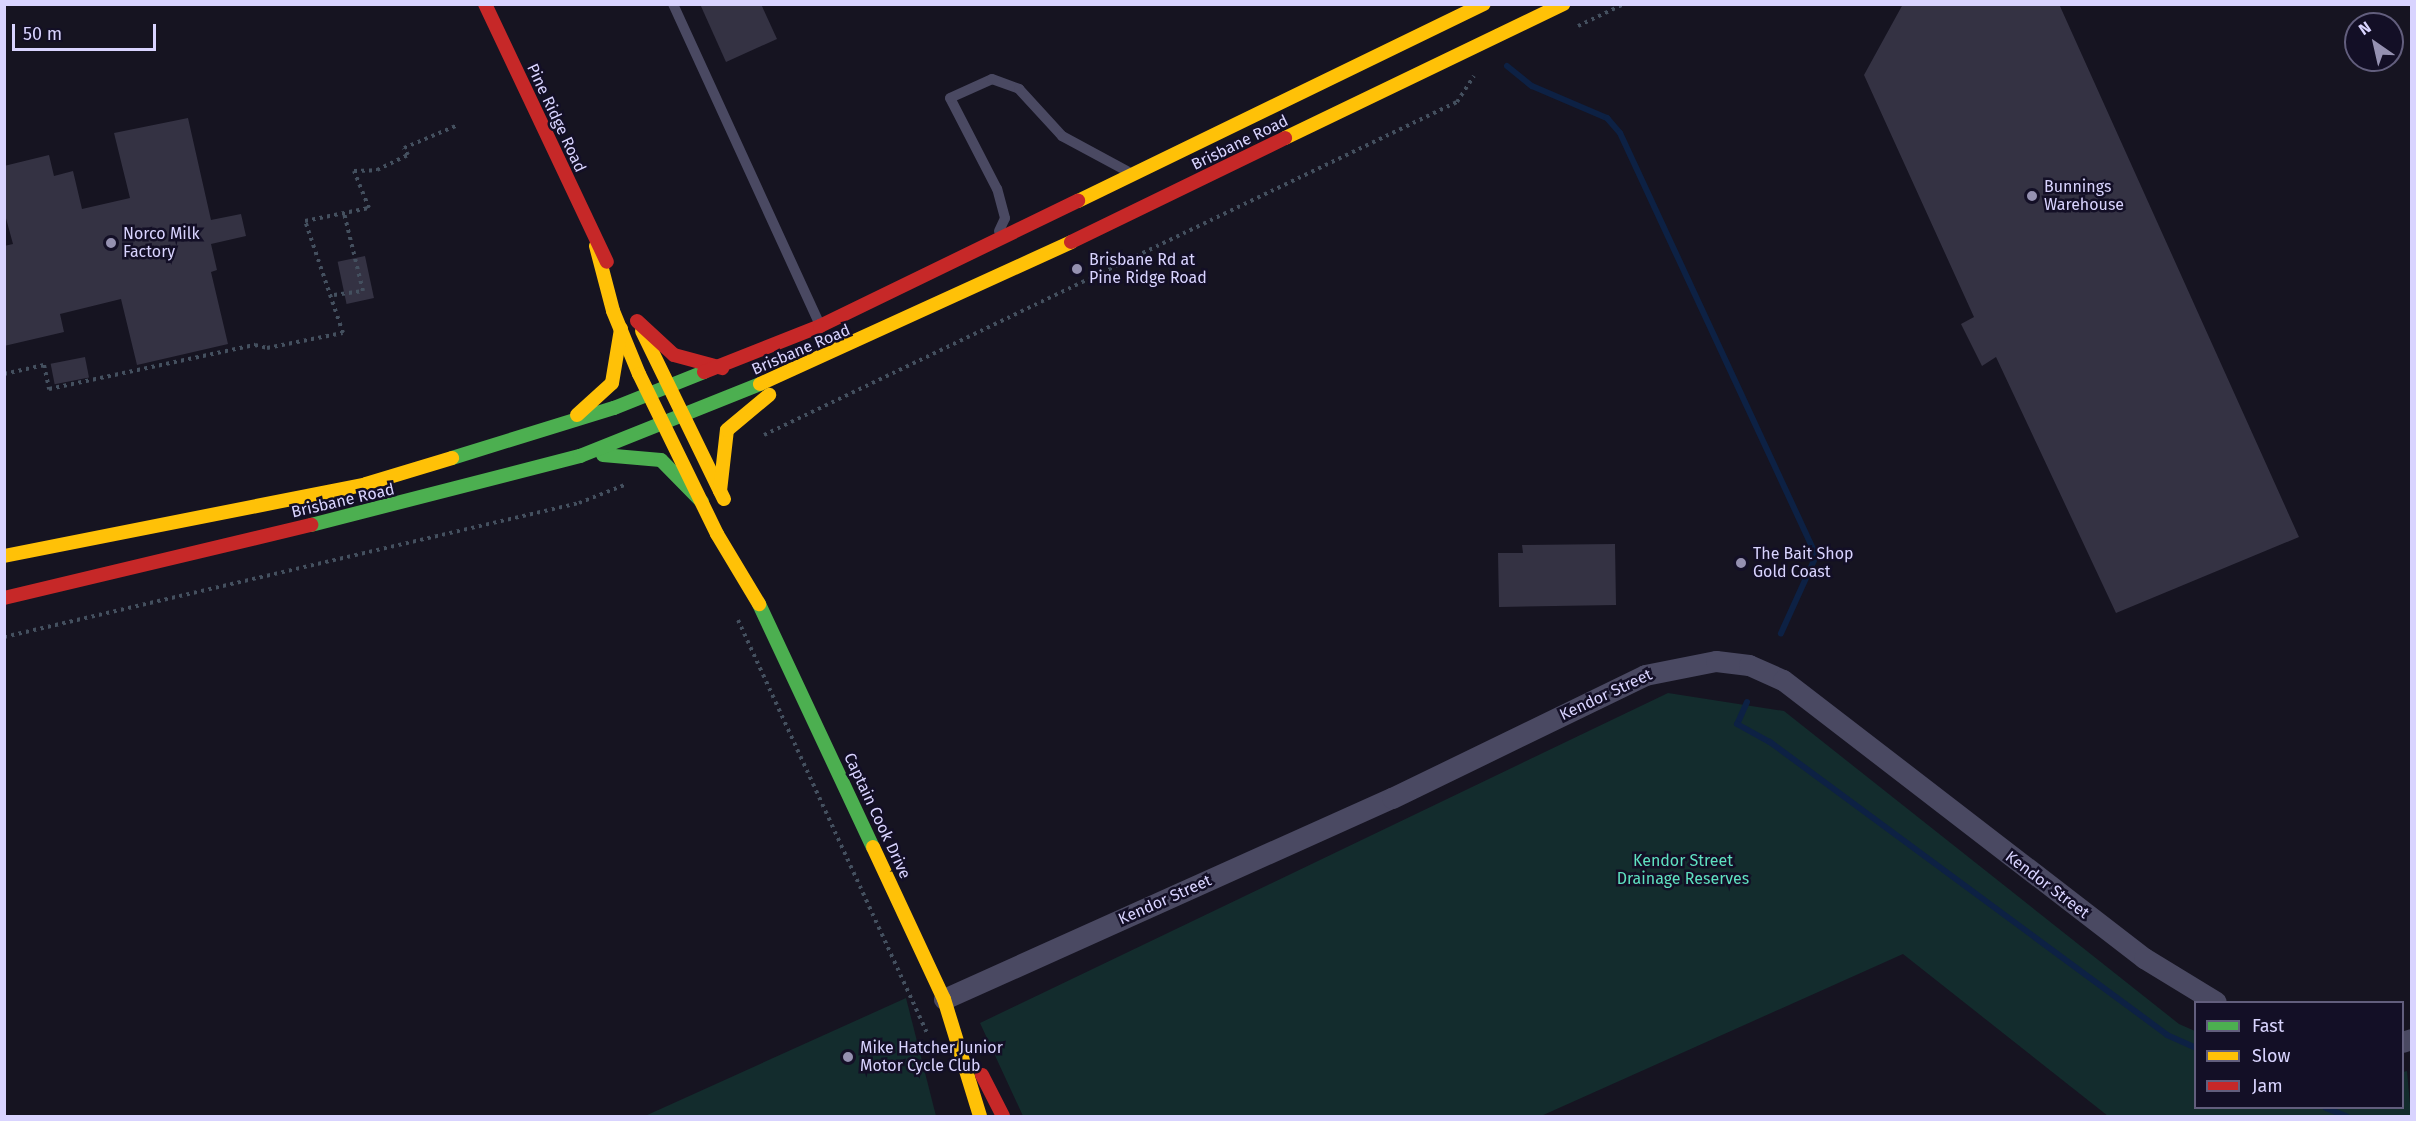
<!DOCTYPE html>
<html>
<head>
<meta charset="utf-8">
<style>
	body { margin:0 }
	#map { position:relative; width:2416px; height:1121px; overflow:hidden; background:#161421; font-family:"Fira Sans",sans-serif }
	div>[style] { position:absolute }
	.green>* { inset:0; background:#132c2d }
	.stream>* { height:6px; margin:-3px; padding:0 3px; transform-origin:3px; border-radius:3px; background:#0d2144 }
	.building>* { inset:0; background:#343243; transform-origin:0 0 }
	.path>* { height:4px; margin-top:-2px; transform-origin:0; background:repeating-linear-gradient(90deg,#44505f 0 3px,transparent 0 7.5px) }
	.lane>* { height:10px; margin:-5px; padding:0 5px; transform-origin:5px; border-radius:5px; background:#4a4962 }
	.street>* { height:21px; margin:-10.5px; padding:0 10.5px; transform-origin:10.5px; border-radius:10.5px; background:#4a4962 }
	.fast>* { height:14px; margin:-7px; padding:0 7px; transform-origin:7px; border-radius:7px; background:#4caf50 }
	.slow>* { height:14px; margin:-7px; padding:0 7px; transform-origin:7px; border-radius:7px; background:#ffc107 }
	.jam>* { height:14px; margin:-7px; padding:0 7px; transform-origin:7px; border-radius:7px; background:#c62828 }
	.dots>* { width:16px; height:16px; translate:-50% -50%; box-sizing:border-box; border:3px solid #130f26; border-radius:50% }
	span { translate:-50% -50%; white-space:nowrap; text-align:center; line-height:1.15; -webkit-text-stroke:5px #130f26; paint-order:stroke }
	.street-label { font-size:16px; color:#d9d4ff }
	.poi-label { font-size:16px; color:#d9d4ff }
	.left { translate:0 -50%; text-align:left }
	.park-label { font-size:16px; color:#5fe0c0 }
	.frame { position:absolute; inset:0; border:6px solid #d9d4ff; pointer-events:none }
	.legend { position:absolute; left:2194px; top:1001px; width:210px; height:108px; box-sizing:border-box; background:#130f26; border:2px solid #625e7d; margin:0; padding:8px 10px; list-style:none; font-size:18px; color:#d9d4ff }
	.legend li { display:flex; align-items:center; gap:12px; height:30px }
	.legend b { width:30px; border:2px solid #625e7d }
	.north { position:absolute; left:2344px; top:12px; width:60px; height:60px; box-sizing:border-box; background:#130f26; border:2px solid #625e7d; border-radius:50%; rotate:326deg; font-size:16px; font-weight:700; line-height:24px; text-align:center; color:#d9d4ff }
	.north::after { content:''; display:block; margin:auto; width:21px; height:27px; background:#9591b1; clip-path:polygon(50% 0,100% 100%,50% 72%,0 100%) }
	.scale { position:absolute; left:12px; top:24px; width:144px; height:27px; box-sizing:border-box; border:3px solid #d9d4ff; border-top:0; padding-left:8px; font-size:18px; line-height:21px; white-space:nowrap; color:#d9d4ff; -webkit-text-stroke:4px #130f26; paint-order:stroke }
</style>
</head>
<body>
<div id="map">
	<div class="green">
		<i style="clip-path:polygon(1668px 693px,1784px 711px,2179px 1024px,2195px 1031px,2196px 1108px,2402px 1108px,2403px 1072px,2407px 1071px,2411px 1116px,2108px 1116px,1903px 954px,1541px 1116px,1023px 1116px,980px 1023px)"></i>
		<i style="clip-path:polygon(906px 998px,936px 1116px,645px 1116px)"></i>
	</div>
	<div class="stream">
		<i style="left:1507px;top:66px;width:32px;rotate:39deg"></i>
		<i style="left:1532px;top:86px;width:82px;rotate:23.1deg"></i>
		<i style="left:1607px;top:118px;width:20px;rotate:49deg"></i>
		<i style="left:1620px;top:133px;width:466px;rotate:65.1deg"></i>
		<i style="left:1816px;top:556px;width:85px;rotate:114.4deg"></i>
		<i style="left:1747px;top:702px;width:24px;rotate:114deg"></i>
		<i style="left:1737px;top:724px;width:38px;rotate:29deg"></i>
		<i style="left:1770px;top:742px;width:493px;rotate:36.4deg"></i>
		<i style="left:2167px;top:1035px;width:32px;rotate:24deg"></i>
		<i style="left:2326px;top:1108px;width:22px;rotate:22deg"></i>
	</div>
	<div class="building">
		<i style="clip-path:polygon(700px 4px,761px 4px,777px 39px,726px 62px)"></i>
		<i style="clip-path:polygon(1903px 4px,2059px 4px,2299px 537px,2116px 613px,1996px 357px,1982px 366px,1961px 324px,1974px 317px,1864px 75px)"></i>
		<i style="clip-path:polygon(188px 118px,211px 220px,241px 214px,246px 236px,211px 244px,217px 270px,211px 272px,228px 344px,137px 365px,121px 299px,60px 314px,64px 332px,4px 346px,4px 246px,13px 244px,4px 211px,4px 166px,49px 155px,54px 176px,73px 171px,82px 209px,130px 198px,114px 133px)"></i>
		<i style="left:365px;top:256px;width:43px;height:28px;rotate:78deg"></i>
		<i style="left:85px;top:357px;width:21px;height:35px;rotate:79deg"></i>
		<i style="clip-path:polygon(1615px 544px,1616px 605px,1499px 607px,1498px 553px,1523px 553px,1522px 545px)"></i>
	</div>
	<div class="path">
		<i style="left:1578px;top:26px;width:51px;rotate:-25.6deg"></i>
		<i style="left:334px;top:295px;width:29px;rotate:-8deg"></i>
		<i style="left:363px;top:291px;width:80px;rotate:-103.7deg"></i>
		<i style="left:4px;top:374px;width:41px;rotate:-12.7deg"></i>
		<i style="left:44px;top:365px;width:25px;rotate:78deg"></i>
		<i style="left:49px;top:389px;width:211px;rotate:-12.1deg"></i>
		<i style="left:255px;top:345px;width:12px;rotate:14deg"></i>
		<i style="left:267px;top:348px;width:77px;rotate:-11.2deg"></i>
		<i style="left:343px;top:333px;width:118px;rotate:-108.7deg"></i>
		<i style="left:305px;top:221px;width:65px;rotate:-11.5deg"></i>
		<i style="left:369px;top:208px;width:40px;rotate:-112deg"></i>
		<i style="left:354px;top:171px;width:23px;rotate:-2deg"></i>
		<i style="left:377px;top:170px;width:34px;rotate:-26deg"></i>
		<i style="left:408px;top:155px;width:8px;rotate:-120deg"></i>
		<i style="left:404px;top:148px;width:59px;rotate:-23.1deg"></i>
		<i style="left:764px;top:435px;width:769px;rotate:-25.67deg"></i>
		<i style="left:1457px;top:102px;width:31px;rotate:-57deg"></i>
		<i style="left:738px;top:620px;width:454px;rotate:65.4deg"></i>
		<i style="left:4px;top:637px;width:590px;rotate:-13.12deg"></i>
		<i style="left:579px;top:503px;width:52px;rotate:-21.6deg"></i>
	</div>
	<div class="lane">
		<i style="left:673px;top:4px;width:351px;rotate:65.4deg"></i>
		<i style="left:999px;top:231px;width:14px;rotate:-65deg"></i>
		<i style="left:1005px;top:218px;width:30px;rotate:-105deg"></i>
		<i style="left:997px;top:189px;width:102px;rotate:-117.3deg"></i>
		<i style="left:950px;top:98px;width:46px;rotate:-24.3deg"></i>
		<i style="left:992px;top:79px;width:29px;rotate:20deg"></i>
		<i style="left:1019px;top:89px;width:64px;rotate:47.5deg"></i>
		<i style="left:1062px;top:136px;width:74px;rotate:28.3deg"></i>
	</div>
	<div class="street">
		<i style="left:944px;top:999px;width:491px;rotate:-24.2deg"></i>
		<i style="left:1392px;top:798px;width:281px;rotate:-25.9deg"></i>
		<i style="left:1645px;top:675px;width:72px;rotate:-11.2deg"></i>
		<i style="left:1716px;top:661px;width:33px;rotate:7deg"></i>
		<i style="left:1749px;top:665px;width:37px;rotate:24deg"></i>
		<i style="left:1783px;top:680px;width:456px;rotate:37.6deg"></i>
		<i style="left:2144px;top:958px;width:84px;rotate:31.4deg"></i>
		<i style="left:2402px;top:1042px;width:10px;rotate:-17deg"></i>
	</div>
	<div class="fast">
		<i style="left:603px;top:455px;width:58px;rotate:4.9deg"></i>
		<i style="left:661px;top:460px;width:59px;rotate:45.7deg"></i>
		<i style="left:452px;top:458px;width:170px;rotate:-17.2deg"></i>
		<i style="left:614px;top:408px;width:97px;rotate:-21.8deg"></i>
		<i style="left:311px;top:525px;width:278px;rotate:-14.4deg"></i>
		<i style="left:580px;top:456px;width:194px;rotate:-21.8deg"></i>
		<i style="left:759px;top:604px;width:268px;rotate:64.9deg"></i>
	</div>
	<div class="slow">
		<i style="left:1285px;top:138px;width:309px;rotate:-25.7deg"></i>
		<i style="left:1078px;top:201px;width:451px;rotate:-25.9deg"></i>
		<i style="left:596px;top:246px;width:67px;rotate:75.3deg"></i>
		<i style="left:613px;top:311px;width:68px;rotate:67.6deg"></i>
		<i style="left:639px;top:374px;width:178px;rotate:64deg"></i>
		<i style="left:717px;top:534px;width:82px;rotate:59deg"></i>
		<i style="left:642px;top:331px;width:187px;rotate:64deg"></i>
		<i style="left:760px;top:384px;width:342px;rotate:-24.5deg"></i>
		<i style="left:577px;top:415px;width:47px;rotate:-42.4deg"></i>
		<i style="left:612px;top:383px;width:55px;rotate:-80.5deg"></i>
		<i style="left:720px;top:491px;width:61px;rotate:-83.5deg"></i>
		<i style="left:727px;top:430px;width:55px;rotate:-39.8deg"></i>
		<i style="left:4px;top:556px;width:369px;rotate:-11.2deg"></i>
		<i style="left:366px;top:484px;width:90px;rotate:-16.8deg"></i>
		<i style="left:873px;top:847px;width:168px;rotate:65deg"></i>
		<i style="left:944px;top:999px;width:122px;rotate:72.9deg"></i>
	</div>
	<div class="jam">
		<i style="left:485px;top:4px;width:285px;rotate:64.7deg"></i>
		<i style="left:1071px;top:242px;width:238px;rotate:-25.9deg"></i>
		<i style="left:637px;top:321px;width:50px;rotate:42.6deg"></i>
		<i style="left:674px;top:355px;width:50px;rotate:15.2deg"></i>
		<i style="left:704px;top:372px;width:125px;rotate:-21.6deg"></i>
		<i style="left:820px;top:326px;width:287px;rotate:-25.9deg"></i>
		<i style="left:4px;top:598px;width:316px;rotate:-13.4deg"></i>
		<i style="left:982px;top:1075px;width:46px;rotate:62.9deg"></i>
	</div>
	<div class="dots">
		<i style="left:2032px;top:196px;background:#9591b1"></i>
		<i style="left:111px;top:243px;background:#9591b1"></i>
		<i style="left:1077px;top:269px;background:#9591b1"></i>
		<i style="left:1741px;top:563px;background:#9591b1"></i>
		<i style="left:848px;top:1057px;background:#9591b1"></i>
	</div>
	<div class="street-label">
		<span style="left:556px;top:118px;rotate:65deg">Pine Ridge Road</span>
		<span style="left:1240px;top:143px;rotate:-26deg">Brisbane Road</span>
		<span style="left:801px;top:350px;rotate:-23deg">Brisbane Road</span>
		<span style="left:343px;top:501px;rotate:-13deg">Brisbane Road</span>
		<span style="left:1606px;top:695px;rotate:-25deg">Kendor Street</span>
		<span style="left:877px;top:816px;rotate:65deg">Captain Cook Drive</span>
		<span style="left:2047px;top:885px;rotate:37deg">Kendor Street</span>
		<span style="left:1165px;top:900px;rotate:-24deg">Kendor Street</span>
	</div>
	<div class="poi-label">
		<span class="left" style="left:2044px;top:196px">Bunnings<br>Warehouse</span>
		<span class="left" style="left:123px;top:243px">Norco Milk<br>Factory</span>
		<span class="left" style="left:1089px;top:269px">Brisbane Rd at<br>Pine Ridge Road</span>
		<span class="left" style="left:1753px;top:563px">The Bait Shop<br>Gold Coast</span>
		<span class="left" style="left:860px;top:1057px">Mike Hatcher Junior<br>Motor Cycle Club</span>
	</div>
	<div class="park-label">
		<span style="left:1683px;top:870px">Kendor Street<br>Drainage Reserves</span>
	</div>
	<div class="frame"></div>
	<ul class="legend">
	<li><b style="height:8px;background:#4caf50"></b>Fast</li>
	<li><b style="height:8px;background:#ffc107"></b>Slow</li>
	<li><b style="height:8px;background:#c62828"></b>Jam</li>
	</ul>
	<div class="north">N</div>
	<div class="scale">50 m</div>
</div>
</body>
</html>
